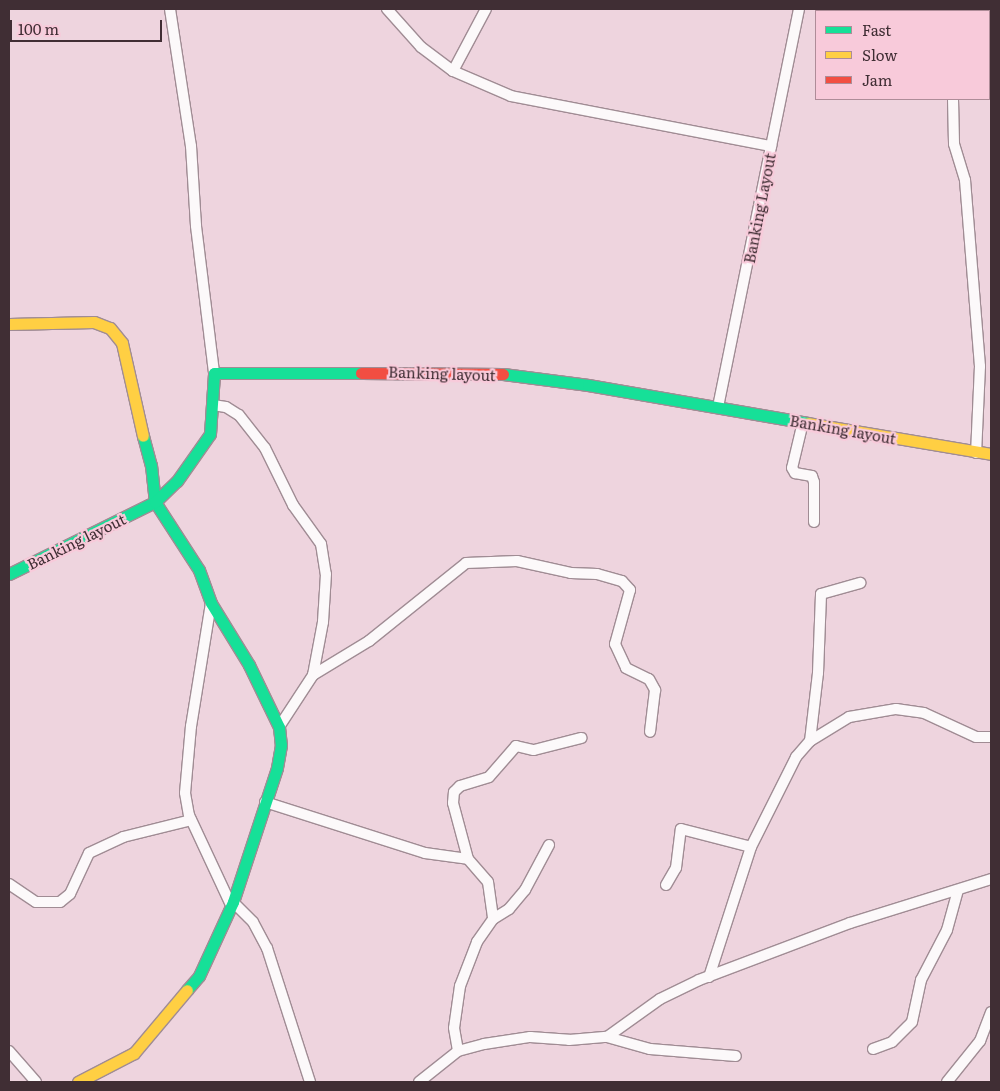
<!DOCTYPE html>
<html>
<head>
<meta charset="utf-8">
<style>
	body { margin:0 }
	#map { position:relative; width:1000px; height:1091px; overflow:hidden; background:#eed4de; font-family:Literata,serif }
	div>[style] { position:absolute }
	.roads { filter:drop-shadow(1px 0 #a08c94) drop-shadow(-1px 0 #a08c94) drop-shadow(0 1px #a08c94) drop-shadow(0 -1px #a08c94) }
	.street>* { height:10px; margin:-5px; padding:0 5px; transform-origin:5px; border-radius:5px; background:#fcf9fa }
	.fast>* { height:11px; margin:-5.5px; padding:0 5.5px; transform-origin:5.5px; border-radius:5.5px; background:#16e098 }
	.slow>* { height:11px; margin:-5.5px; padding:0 5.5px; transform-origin:5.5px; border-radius:5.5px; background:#ffcf43 }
	.jam>* { height:11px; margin:-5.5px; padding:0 5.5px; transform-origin:5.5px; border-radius:5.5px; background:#f24e42 }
	span { translate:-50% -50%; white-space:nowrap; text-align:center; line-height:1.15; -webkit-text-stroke:4.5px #f8cada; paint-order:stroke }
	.street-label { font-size:15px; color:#402e34 }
	.frame { position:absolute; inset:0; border:10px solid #402e34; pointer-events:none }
	.legend { position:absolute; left:815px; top:10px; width:175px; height:90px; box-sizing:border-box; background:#f8cada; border:1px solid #ae8c98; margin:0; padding:6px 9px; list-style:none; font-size:15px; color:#402e34 }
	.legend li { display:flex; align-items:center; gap:10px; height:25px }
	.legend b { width:25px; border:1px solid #ae8c98 }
	.scale { position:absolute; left:10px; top:20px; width:152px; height:22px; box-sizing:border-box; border:2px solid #402e34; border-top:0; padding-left:6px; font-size:15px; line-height:18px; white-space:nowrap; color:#402e34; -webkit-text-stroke:4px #f8cada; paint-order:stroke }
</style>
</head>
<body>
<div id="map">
	<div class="roads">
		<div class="street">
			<i style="left:170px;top:9px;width:139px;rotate:81.3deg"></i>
			<i style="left:191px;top:146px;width:80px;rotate:86.4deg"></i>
			<i style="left:196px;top:226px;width:148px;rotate:83deg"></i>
			<i style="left:387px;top:9px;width:51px;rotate:48.2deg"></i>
			<i style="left:421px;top:47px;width:40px;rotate:37deg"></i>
			<i style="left:453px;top:71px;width:63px;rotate:23.3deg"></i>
			<i style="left:511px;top:96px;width:265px;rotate:10.9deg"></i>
			<i style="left:951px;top:11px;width:2px;rotate:-63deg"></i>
			<i style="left:453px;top:71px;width:70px;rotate:-62deg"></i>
			<i style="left:953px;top:99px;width:45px;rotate:88.7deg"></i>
			<i style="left:954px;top:144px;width:38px;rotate:73deg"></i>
			<i style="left:965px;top:180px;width:187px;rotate:85.4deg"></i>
			<i style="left:980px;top:366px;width:87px;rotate:92.6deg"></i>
			<i style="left:213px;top:405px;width:13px;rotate:9deg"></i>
			<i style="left:226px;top:407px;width:15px;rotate:32deg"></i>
			<i style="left:239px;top:415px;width:42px;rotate:51.8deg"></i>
			<i style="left:265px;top:448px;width:64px;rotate:63.8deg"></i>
			<i style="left:293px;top:505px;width:48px;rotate:54.3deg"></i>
			<i style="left:321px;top:544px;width:30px;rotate:81deg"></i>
			<i style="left:326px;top:574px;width:48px;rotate:93.6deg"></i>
			<i style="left:323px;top:622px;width:54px;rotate:100.7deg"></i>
			<i style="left:718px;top:407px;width:406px;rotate:-78.5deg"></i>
			<i style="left:803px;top:422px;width:47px;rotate:103.4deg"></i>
			<i style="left:792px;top:468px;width:6px;rotate:59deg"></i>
			<i style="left:795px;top:473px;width:17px;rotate:10deg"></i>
			<i style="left:812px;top:476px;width:6px;rotate:72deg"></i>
			<i style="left:814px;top:482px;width:40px;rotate:90deg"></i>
			<i style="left:211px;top:603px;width:125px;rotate:99.2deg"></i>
			<i style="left:191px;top:726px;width:67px;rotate:95.1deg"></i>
			<i style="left:185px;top:793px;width:22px;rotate:80deg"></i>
			<i style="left:189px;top:815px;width:97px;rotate:65deg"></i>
			<i style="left:279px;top:727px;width:62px;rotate:-56.8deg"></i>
			<i style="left:313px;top:675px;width:66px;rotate:-31.3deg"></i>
			<i style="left:369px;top:641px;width:124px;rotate:-38.8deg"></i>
			<i style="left:466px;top:563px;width:51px;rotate:-2.2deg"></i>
			<i style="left:517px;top:561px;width:55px;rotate:12.5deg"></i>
			<i style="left:571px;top:573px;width:26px;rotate:2deg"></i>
			<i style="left:597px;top:574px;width:26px;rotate:16deg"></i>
			<i style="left:622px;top:581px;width:12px;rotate:48deg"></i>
			<i style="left:630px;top:590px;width:56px;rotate:105.5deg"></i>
			<i style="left:615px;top:644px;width:26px;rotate:65deg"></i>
			<i style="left:626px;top:668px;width:25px;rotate:26deg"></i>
			<i style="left:649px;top:679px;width:13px;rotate:61deg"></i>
			<i style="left:655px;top:690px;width:42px;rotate:96.8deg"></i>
			<i style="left:810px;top:741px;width:68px;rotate:-83.3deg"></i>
			<i style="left:818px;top:673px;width:79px;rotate:-87.8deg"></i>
			<i style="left:821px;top:594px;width:41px;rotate:-15.8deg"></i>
			<i style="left:265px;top:802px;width:168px;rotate:17.7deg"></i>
			<i style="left:425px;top:853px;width:43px;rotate:7.9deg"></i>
			<i style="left:468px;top:859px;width:30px;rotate:49deg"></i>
			<i style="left:488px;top:882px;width:37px;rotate:82deg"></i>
			<i style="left:493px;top:919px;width:28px;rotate:125deg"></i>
			<i style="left:477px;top:942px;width:47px;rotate:111.1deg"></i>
			<i style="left:460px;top:986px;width:42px;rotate:98.1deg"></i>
			<i style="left:454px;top:1028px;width:23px;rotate:80deg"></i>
			<i style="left:468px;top:859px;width:58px;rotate:-105deg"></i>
			<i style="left:453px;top:803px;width:11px;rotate:-85deg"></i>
			<i style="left:454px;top:792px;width:8px;rotate:-45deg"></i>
			<i style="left:460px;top:786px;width:30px;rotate:-17deg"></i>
			<i style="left:489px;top:777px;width:41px;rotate:-48.9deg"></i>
			<i style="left:516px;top:746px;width:18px;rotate:13deg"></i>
			<i style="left:534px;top:750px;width:49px;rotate:-14.3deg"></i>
			<i style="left:9px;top:884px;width:32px;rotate:34deg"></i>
			<i style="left:36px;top:902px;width:24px"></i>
			<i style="left:60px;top:902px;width:13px;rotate:-39deg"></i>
			<i style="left:70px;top:894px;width:45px;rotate:-65.1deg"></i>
			<i style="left:89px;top:853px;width:38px;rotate:-25deg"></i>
			<i style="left:123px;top:837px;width:70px;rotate:-14deg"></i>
			<i style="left:666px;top:885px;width:20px;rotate:-60deg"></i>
			<i style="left:676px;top:868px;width:39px;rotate:-83deg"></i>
			<i style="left:681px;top:829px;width:72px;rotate:14.4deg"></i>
			<i style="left:233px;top:902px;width:28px;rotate:45deg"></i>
			<i style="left:253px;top:922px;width:30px;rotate:62deg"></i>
			<i style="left:267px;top:948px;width:141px;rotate:72.2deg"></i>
			<i style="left:493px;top:919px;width:19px;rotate:-32deg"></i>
			<i style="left:509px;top:909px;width:25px;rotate:-50deg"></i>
			<i style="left:525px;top:890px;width:51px;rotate:-61.9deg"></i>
			<i style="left:709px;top:977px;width:137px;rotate:-72.1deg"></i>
			<i style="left:751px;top:847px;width:101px;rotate:-63.4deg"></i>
			<i style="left:796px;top:757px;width:21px;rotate:-49deg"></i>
			<i style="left:810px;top:741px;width:46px;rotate:-31.6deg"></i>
			<i style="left:849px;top:717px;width:48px;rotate:-9.7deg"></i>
			<i style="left:896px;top:709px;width:28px;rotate:8deg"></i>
			<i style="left:924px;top:713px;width:57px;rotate:24.8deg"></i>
			<i style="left:976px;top:737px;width:15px"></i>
			<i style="left:607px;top:1037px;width:45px;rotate:15.6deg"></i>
			<i style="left:650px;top:1049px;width:86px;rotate:4.7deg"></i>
			<i style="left:873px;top:1049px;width:20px;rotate:-20deg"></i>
			<i style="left:892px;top:1042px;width:28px;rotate:-45deg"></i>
			<i style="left:912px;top:1022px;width:43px;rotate:-77.9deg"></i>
			<i style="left:921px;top:980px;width:56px;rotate:-62.5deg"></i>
			<i style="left:947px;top:930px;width:41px;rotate:-74.6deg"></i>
			<i style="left:9px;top:1051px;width:41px;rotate:48.9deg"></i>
			<i style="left:419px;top:1082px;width:50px;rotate:-38.5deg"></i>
			<i style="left:458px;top:1051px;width:27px;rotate:-15deg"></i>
			<i style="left:484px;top:1044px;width:47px;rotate:-8.7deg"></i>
			<i style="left:530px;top:1037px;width:39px;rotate:4deg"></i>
			<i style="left:569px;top:1040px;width:38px;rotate:-5deg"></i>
			<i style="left:607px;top:1037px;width:65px;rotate:-35.6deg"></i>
			<i style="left:660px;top:999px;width:43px;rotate:-26deg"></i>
			<i style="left:699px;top:980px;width:161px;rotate:-20.7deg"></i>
			<i style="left:850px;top:923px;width:148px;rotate:-17.3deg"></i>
			<i style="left:947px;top:1082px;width:53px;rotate:-51.2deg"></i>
			<i style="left:980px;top:1041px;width:31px;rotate:-69deg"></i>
		</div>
		<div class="fast">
			<i style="left:503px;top:374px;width:86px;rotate:7.4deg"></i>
			<i style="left:588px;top:385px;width:223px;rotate:9.8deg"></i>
			<i style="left:143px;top:436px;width:30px;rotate:75deg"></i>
			<i style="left:151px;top:465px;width:37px;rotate:84deg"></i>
			<i style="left:155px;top:502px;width:81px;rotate:57.1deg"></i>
			<i style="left:199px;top:570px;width:35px;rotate:70deg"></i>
			<i style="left:211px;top:603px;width:73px;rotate:58.5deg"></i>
			<i style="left:249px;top:665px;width:69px;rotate:64.2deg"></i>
			<i style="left:279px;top:727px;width:18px;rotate:84deg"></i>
			<i style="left:281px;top:745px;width:23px;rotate:100deg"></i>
			<i style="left:277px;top:768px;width:141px;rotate:108.2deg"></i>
			<i style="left:233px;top:902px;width:81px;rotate:114.7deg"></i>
			<i style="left:199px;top:976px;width:18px;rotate:131deg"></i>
			<i style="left:9px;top:574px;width:163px;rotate:-26.3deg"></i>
			<i style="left:155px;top:502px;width:30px;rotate:-44deg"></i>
			<i style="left:177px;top:481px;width:57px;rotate:-54.9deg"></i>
			<i style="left:210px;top:434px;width:61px;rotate:-86.2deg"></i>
			<i style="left:214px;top:373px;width:147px"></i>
		</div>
		<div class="slow">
			<i style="left:9px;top:324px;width:85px;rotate:-1.3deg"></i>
			<i style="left:94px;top:322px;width:17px;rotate:21deg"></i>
			<i style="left:110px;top:328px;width:19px;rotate:51deg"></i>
			<i style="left:122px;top:343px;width:95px;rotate:77.3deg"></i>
			<i style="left:808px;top:423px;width:186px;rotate:9.6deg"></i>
			<i style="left:78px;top:1082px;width:63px;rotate:-27.4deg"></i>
			<i style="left:134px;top:1053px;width:82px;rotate:-49.9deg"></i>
		</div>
		<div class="jam">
			<i style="left:361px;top:373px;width:142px;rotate:0.4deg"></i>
		</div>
	</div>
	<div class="street-label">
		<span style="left:759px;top:208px;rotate:-79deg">Banking Layout</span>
		<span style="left:442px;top:373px;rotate:2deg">Banking layout</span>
		<span style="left:843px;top:429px;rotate:10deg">Banking layout</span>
		<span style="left:76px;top:541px;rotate:-26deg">Banking layout</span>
	</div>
	<div class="frame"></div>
	<ul class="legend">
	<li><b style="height:6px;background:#16e098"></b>Fast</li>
	<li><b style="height:6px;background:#ffcf43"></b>Slow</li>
	<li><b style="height:6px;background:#f24e42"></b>Jam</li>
	</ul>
	<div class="scale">100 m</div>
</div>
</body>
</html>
